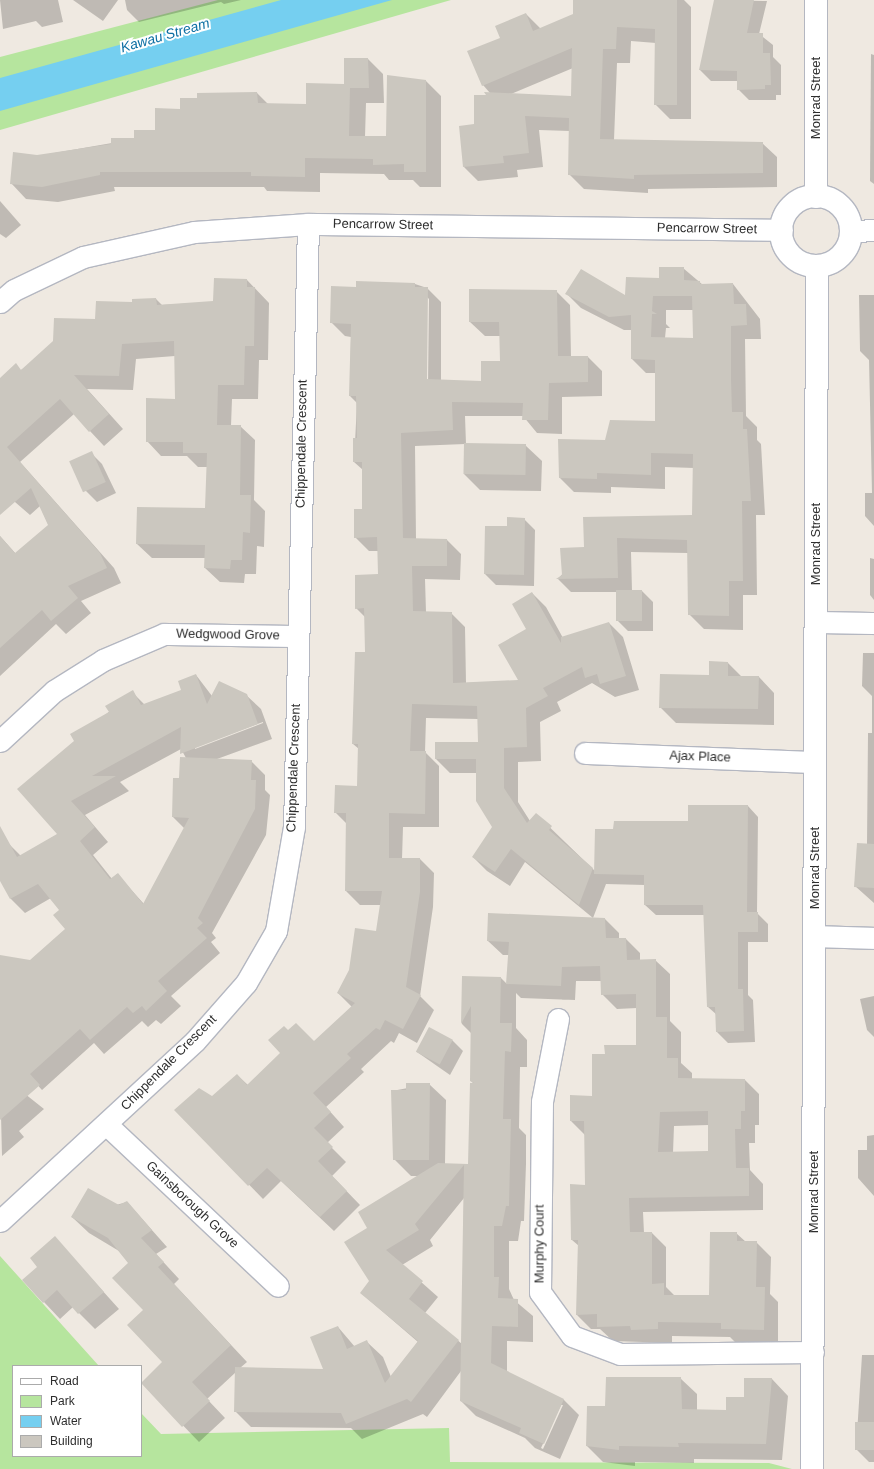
<!DOCTYPE html>
<html>
<head>
<meta charset="utf-8">
<style>
	body { margin:0 }
	#map { position:relative; width:874px; height:1469px; overflow:hidden; background:#efe9e1; font-family:Helvetica,sans-serif }
	div>[style] { position:absolute }
	.green>* { inset:0; background:#b6e59e }
	.water>* { inset:0; background:#75cff0 }
	.shadow>* { inset:0; background:#0003 }
	.building>* { inset:0; background:#cbc7bf; transform-origin:0 0 }
	.roads { filter:drop-shadow(1px 0 #b4b7c1) drop-shadow(-1px 0 #b4b7c1) drop-shadow(0 1px #b4b7c1) drop-shadow(0 -1px #b4b7c1) }
	.street>* { height:21px; margin:-10.5px; padding:0 10.5px; transform-origin:10.5px; border-radius:10.5px; background:#fff }
	.secondary>* { height:22px; margin:-11px; padding:0 11px; transform-origin:11px; border-radius:11px; background:#fff }
	.secondary>.ring { margin:-11px; padding:0; box-sizing:content-box; background:none; border:22px solid #fff; border-radius:50% }
	span { translate:-50% -50%; white-space:nowrap; text-align:center; line-height:1.15; -webkit-text-stroke:4px #fff; paint-order:stroke }
	.street-label { font-size:13px; color:#2e2e2e }
	.water-label { font-size:14px; color:#0d6fa3; font-style:italic }
	.legend { position:absolute; left:12px; top:1365px; width:130px; height:92px; box-sizing:border-box; background:#fff; border:1px solid #ababab; margin:0; padding:5px 7px; list-style:none; font-size:12px; color:#2e2e2e }
	.legend li { display:flex; align-items:center; gap:8px; height:20px }
	.legend b { width:20px; border:1px solid #ababab }
</style>
</head>
<body>
<div id="map">
	<div class="green">
		<i style="clip-path:polygon(218px 0,451px 0,0 130px,0 57px)"></i>
		<i style="clip-path:polygon(0 1256px,99px 1366px,13px 1366px,13px 1456px,141px 1456px,141px 1413px,161px 1434px,449px 1428px,450px 1462px,769px 1463px,792px 1469px,0 1469px)"></i>
	</div>
	<div class="water">
		<i style="clip-path:polygon(281px 0,392px 0,0 111px,0 78px)"></i>
	</div>
	<div class="shadow">
		<i style="clip-path:polygon(0 0,58px 0,63px 22px,42px 27px,36px 21px,3px 29px)"></i>
		<i style="clip-path:polygon(73px 0,118px 0,103px 21px)"></i>
		<i style="clip-path:polygon(125px 0,241px 0,224px 4px,221px 2px,139px 22px,127px 10px)"></i>
		<i style="clip-path:polygon(evenodd,574px 0,684px 0,691px 7px,691px 119px,670px 119px,655px 104px,656px 43px,631px 41px,630px 63px,617px 63px,614px 140px,762px 143px,777px 157px,777px 187px,648px 189px,648px 193px,584px 189px,569px 174px,570px 131px,539px 130px,543px 167px,517px 170px,518px 177px,478px 181px,464px 167px,475px 125px,490px 93px,483px 85px,501px 38px,526px 14px,541px 29px,574px 15px,574px 0,573px 68px,572px 97px,511px 94px,573px 68px)"></i>
		<i style="clip-path:polygon(715px 0,767px 1px,759px 34px,773px 45px,773px 57px,781px 65px,781px 95px,776px 95px,776px 100px,749px 100px,738px 89px,738px 81px,711px 81px,700px 70px)"></i>
		<i style="clip-path:polygon(871px 54px,874px 55px,874px 184px,870px 181px)"></i>
		<i style="clip-path:polygon(368px 59px,383px 74px,384px 103px,366px 103px,365px 137px,387px 137px,426px 81px,441px 96px,441px 187px,420px 187px,413px 180px,389px 180px,384px 174px,320px 173px,320px 192px,267px 191px,264px 187px,114px 187px,115px 191px,58px 202px,26px 199px,11px 183px,37px 156px,135px 139px,156px 131px,198px 98px,257px 93px,268px 104px,307px 105px,345px 85px)"></i>
		<i style="clip-path:polygon(0 201px,21px 225px,6px 238px,0 234px)"></i>
		<i style="clip-path:polygon(evenodd,683px 268px,703px 285px,733px 284px,760px 319px,761px 339px,745px 339px,746px 416px,757px 427px,757px 440px,761px 444px,765px 515px,756px 515px,757px 595px,743px 595px,743px 630px,704px 629px,689px 614px,688px 553px,631px 552px,632px 591px,642px 591px,653px 602px,653px 631px,628px 631px,617px 620px,617px 592px,571px 592px,558px 579px,585px 548px,584px 518px,693px 516px,694px 468px,665px 467px,665px 489px,611px 487px,611px 493px,574px 492px,560px 478px,606px 441px,656px 422px,656px 373px,646px 373px,632px 359px,632px 330px,624px 330px,581px 308px,567px 294px,626px 297px,683px 268px,666px 310px,693px 310px,694px 339px,665px 338px,666px 328px,670px 328px,666px 324px,666px 310px)"></i>
		<i style="clip-path:polygon(247px 280px,269px 303px,268px 360px,259px 360px,258px 399px,232px 399px,231px 426px,240px 426px,255px 440px,254px 500px,265px 511px,264px 547px,257px 546px,256px 574px,245px 574px,244px 583px,220px 582px,205px 568px,206px 558px,152px 558px,137px 544px,206px 509px,208px 467px,198px 467px,187px 456px,161px 456px,147px 441px,176px 400px,175px 356px,136px 359px,133px 390px,87px 389px,123px 429px,104px 446px,74px 414px,20px 462px,114px 568px,121px 583px,81px 601px,91px 613px,66px 634px,56px 624px,0 676px,0 536px,16px 554px,49px 526px,40px 506px,30px 515px,0 489px,0 384px,96px 320px,133px 303px,156px 299px,162px 305px,214px 302px)"></i>
		<i style="clip-path:polygon(evenodd,415px 284px,427px 288px,441px 302px,441px 381px,482px 382px,501px 362px,500px 336px,485px 336px,470px 322px,556px 291px,570px 305px,571px 357px,588px 357px,602px 371px,602px 396px,562px 397px,562px 434px,537px 433px,523px 416px,465px 416px,466px 444px,525px 445px,542px 461px,541px 491px,480px 490px,464px 474px,465px 444px,415px 446px,416px 539px,447px 540px,461px 554px,460px 580px,425px 579px,426px 612px,451px 613px,465px 627px,466px 683px,519px 681px,532px 593px,546px 607px,563px 638px,609px 623px,623px 637px,639px 690px,615px 697px,592px 683px,557px 702px,561px 711px,540px 722px,541px 761px,518px 762px,518px 802px,530px 821px,536px 814px,595px 871px,614px 830px,689px 822px,748px 806px,758px 817px,757px 913px,768px 924px,768px 942px,748px 942px,748px 995px,753px 1000px,755px 1042px,728px 1043px,717px 1032px,717px 1015px,708px 1007px,705px 915px,656px 915px,645px 905px,645px 885px,606px 884px,593px 918px,525px 862px,510px 886px,487px 871px,473px 857px,493px 827px,477px 773px,450px 773px,436px 759px,479px 743px,478px 719px,426px 718px,425px 752px,439px 766px,439px 827px,403px 827px,402px 859px,420px 859px,434px 873px,433px 907px,420px 996px,434px 1010px,417px 1043px,399px 1033px,394px 1043px,391px 1041px,361px 1069px,364px 1072px,326px 1107px,344px 1127px,327px 1143px,346px 1162px,332px 1176px,360px 1205px,334px 1231px,281px 1181px,263px 1199px,176px 1110px,213px 1097px,237px 1075px,248px 1085px,282px 1053px,289px 1031px,314px 1042px,352px 1007px,338px 993px,377px 932px,381px 905px,360px 905px,346px 891px,347px 824px,335px 812px,358px 787px,359px 749px,353px 744px,366px 653px,365px 617px,356px 608px,379px 575px,378px 551px,369px 551px,355px 537px,363px 510px,363px 470px,354px 462px,357px 403px,350px 396px,351px 337px,345px 336px,331px 322px,357px 288px,415px 284px,427px 297px,429px 299px,428px 384px,426px 384px,427px 297px)"></i>
		<i style="clip-path:polygon(859px 295px,874px 295px,874px 526px,865px 516px,865px 493px,872px 493px,869px 360px,860px 351px)"></i>
		<i style="clip-path:polygon(91px 453px,102px 464px,116px 493px,97px 502px,86px 491px)"></i>
		<i style="clip-path:polygon(524px 519px,535px 530px,534px 586px,496px 585px,485px 574px,486px 527px,508px 527px)"></i>
		<i style="clip-path:polygon(870px 558px,874px 559px,874px 600px,870px 595px)"></i>
		<i style="clip-path:polygon(863px 653px,874px 653px,874px 903px,855px 886px,867px 844px,868px 733px,872px 733px,872px 696px,862px 686px)"></i>
		<i style="clip-path:polygon(728px 663px,742px 677px,759px 677px,774px 693px,774px 725px,676px 723px,660px 707px)"></i>
		<i style="clip-path:polygon(evenodd,196px 675px,212px 696px,246px 695px,261px 709px,272px 739px,217px 759px,251px 761px,265px 775px,265px 790px,270px 795px,266px 835px,212px 933px,216px 938px,211px 942px,220px 953px,171px 996px,181px 1006px,161px 1024px,156px 1020px,148px 1027px,142px 1021px,104px 1054px,94px 1043px,42px 1090px,0 1044px,0 956px,30px 961px,66px 929px,61px 910px,51px 898px,25px 913px,11px 899px,0 879px,0 851px,10px 845px,21px 856px,58px 834px,19px 789px,132px 692px,145px 705px,183px 690px,196px 675px,263px 722px,263px 723px,195px 749px,195px 747px,263px 722px,196px 675px,181px 749px,186px 758px,180px 779px,174px 779px,173px 817px,185px 829px,144px 904px,117px 874px,112px 879px,93px 855px,108px 842px,85px 815px,129px 791px,120px 782px,181px 749px)"></i>
		<i style="clip-path:polygon(evenodd,605px 919px,619px 933px,619px 939px,626px 939px,640px 953px,640px 960px,655px 960px,670px 974px,670px 1021px,681px 1032px,681px 1063px,692px 1073px,692px 1079px,745px 1080px,759px 1094px,759px 1125px,755px 1125px,755px 1143px,749px 1143px,750px 1170px,763px 1184px,763px 1210px,643px 1212px,644px 1233px,652px 1233px,666px 1247px,666px 1287px,675px 1296px,710px 1296px,736px 1233px,746px 1242px,756px 1242px,771px 1257px,770px 1294px,778px 1302px,778px 1344px,736px 1343px,730px 1337px,672px 1336px,672px 1343px,613px 1341px,600px 1329px,591px 1329px,577px 1315px,579px 1246px,572px 1240px,586px 1186px,585px 1135px,571px 1121px,593px 1097px,606px 1055px,637px 1046px,637px 1008px,617px 1009px,602px 994px,602px 981px,576px 981px,575px 1000px,521px 998px,516px 993px,516px 1028px,527px 1040px,527px 1067px,520px 1067px,519px 1128px,526px 1135px,526px 1164px,524px 1221px,521px 1221px,518px 1241px,509px 1241px,509px 1289px,514px 1300px,533px 1316px,533px 1342px,507px 1341px,507px 1372px,564px 1400px,579px 1415px,560px 1459px,535px 1448px,525px 1438px,476px 1416px,461px 1401px,461px 1371px,427px 1417px,423px 1414px,362px 1439px,351px 1428px,251px 1427px,235px 1411px,236px 1372px,207px 1399px,225px 1418px,199px 1442px,142px 1383px,164px 1362px,129px 1263px,119px 1251px,89px 1233px,72px 1217px,127px 1202px,167px 1247px,156px 1254px,179px 1279px,174px 1284px,247px 1362px,240px 1368px,325px 1370px,338px 1327px,355px 1347px,367px 1342px,383px 1357px,391px 1377px,418px 1342px,361px 1293px,370px 1281px,369px 1228px,420px 1176px,411px 1176px,394px 1159px,392px 1091px,429px 1084px,446px 1100px,445px 1164px,469px 1165px,474px 1084px,471px 1081px,472px 1034px,462px 1024px,463px 977px,501px 978px,507px 984px,509px 955px,503px 955px,488px 941px,605px 919px,709px 1125px,709px 1152px,673px 1153px,674px 1126px,709px 1125px,605px 919px,464px 1198px,462px 1344px,425px 1313px,438px 1297px,402px 1265px,433px 1246px,430px 1240px,464px 1198px,605px 919px,561px 1405px,563px 1405px,543px 1449px,541px 1448px,561px 1405px)"></i>
		<i style="clip-path:polygon(874px 996px,874px 1037px,867px 1030px,860px 999px)"></i>
		<i style="clip-path:polygon(452px 1040px,463px 1051px,450px 1075px,417px 1052px)"></i>
		<i style="clip-path:polygon(0 1074px,44px 1109px,19px 1131px,24px 1137px,2px 1156px)"></i>
		<i style="clip-path:polygon(874px 1135px,874px 1196px,858px 1178px,858px 1150px,867px 1150px,867px 1136px)"></i>
		<i style="clip-path:polygon(55px 1238px,119px 1309px,95px 1329px,73px 1307px,60px 1319px,44px 1302px,38px 1267px)"></i>
		<i style="clip-path:polygon(862px 1355px,874px 1355px,874px 1462px,869px 1462px,856px 1449px)"></i>
		<i style="clip-path:polygon(680px 1378px,697px 1394px,697px 1410px,727px 1411px,745px 1398px,745px 1379px,772px 1379px,788px 1396px,782px 1460px,694px 1459px,694px 1463px,635px 1462px,635px 1466px,603px 1462px,587px 1446px,606px 1407px)"></i>
	</div>
	<div class="building">
		<i style="clip-path:polygon(573px 0,677px 0,677px 105px,654px 105px,655px 29px,617px 27px,616px 49px,603px 49px,600px 139px,763px 142px,763px 173px,634px 175px,634px 179px,568px 175px,569px 118px,525px 116px,529px 153px,503px 156px,504px 163px,463px 167px,459px 126px,474px 124px,474px 95px,486px 95px,484px 92px,571px 96px,572px 48px,482px 86px,467px 51px,500px 38px,495px 26px,526px 13px,533px 31px,573px 14px)"></i>
		<i style="clip-path:polygon(714px 0,754px 0,747px 33px,763px 33px,763px 53px,770px 53px,771px 85px,765px 85px,765px 89px,737px 90px,737px 71px,699px 70px)"></i>
		<i style="clip-path:polygon(344px 58px,368px 58px,369px 88px,350px 88px,349px 136px,386px 136px,387px 75px,426px 80px,426px 172px,404px 172px,404px 164px,373px 165px,373px 159px,305px 158px,305px 177px,251px 176px,251px 172px,100px 172px,100px 175px,42px 187px,10px 184px,13px 152px,37px 155px,111px 144px,111px 138px,134px 138px,134px 130px,155px 130px,155px 108px,180px 109px,180px 98px,197px 98px,197px 93px,257px 92px,258px 103px,306px 104px,306px 83px,344px 84px)"></i>
		<i style="clip-path:polygon(evenodd,659px 267px,684px 267px,684px 280px,700px 281px,700px 284px,733px 283px,734px 304px,746px 304px,747px 325px,731px 326px,731px 379px,732px 412px,743px 412px,743px 429px,747px 429px,751px 501px,742px 501px,743px 581px,729px 581px,729px 616px,688px 615px,687px 540px,617px 538px,618px 578px,556px 579px,562px 575px,560px 548px,584px 547px,583px 517px,692px 515px,693px 454px,651px 453px,651px 475px,597px 473px,597px 479px,559px 478px,558px 439px,605px 440px,610px 420px,655px 421px,655px 360px,631px 359px,631px 315px,609px 317px,565px 294px,581px 269px,625px 295px,626px 277px,659px 278px,659px 267px,653px 296px,692px 296px,693px 338px,651px 337px,652px 314px,657px 314px,652px 311px,653px 296px)"></i>
		<i style="clip-path:polygon(214px 278px,247px 279px,247px 287px,255px 287px,254px 346px,245px 346px,244px 385px,218px 385px,217px 425px,241px 425px,240px 495px,251px 495px,250px 533px,243px 532px,242px 560px,231px 560px,230px 569px,204px 568px,205px 545px,136px 544px,137px 507px,205px 508px,207px 453px,183px 453px,183px 442px,146px 442px,146px 398px,175px 399px,174px 341px,122px 344px,119px 376px,74px 375px,109px 414px,89px 432px,60px 399px,7px 447px,100px 553px,107px 568px,68px 586px,78px 598px,51px 621px,42px 610px,0 648px,0 536px,15px 553px,48px 525px,31px 488px,0 515px,0 378px,16px 363px,21px 370px,53px 341px,54px 318px,95px 319px,96px 301px,132px 302px,132px 299px,156px 298px,157px 305px,213px 301px)"></i>
		<i style="clip-path:polygon(356px 281px,415px 283px,415px 287px,428px 287px,427px 379px,481px 381px,481px 361px,500px 361px,499px 322px,469px 322px,469px 289px,557px 290px,558px 356px,588px 356px,588px 382px,549px 383px,548px 420px,522px 420px,523px 403px,452px 402px,453px 430px,401px 433px,403px 538px,447px 539px,447px 566px,412px 566px,413px 611px,452px 612px,453px 683px,518px 680px,498px 645px,526px 629px,512px 604px,532px 592px,561px 643px,561px 637px,609px 622px,626px 676px,600px 684px,597px 674px,585px 678px,582px 667px,543px 688px,548px 696px,526px 708px,527px 747px,504px 748px,504px 788px,527px 823px,536px 813px,552px 826px,549px 830px,593px 868px,579px 905px,511px 849px,495px 872px,472px 857px,492px 827px,476px 801px,476px 759px,435px 759px,435px 742px,478px 742px,477px 706px,412px 704px,410px 751px,426px 751px,425px 814px,389px 813px,389px 858px,420px 858px,420px 892px,406px 987px,421px 995px,403px 1029px,385px 1020px,380px 1030px,376px 1028px,347px 1054px,351px 1058px,313px 1093px,331px 1112px,314px 1128px,333px 1147px,318px 1161px,347px 1191px,320px 1217px,267px 1168px,248px 1186px,174px 1110px,199px 1088px,212px 1096px,237px 1074px,247px 1085px,280px 1053px,268px 1040px,284px 1026px,288px 1030px,296px 1023px,314px 1041px,355px 1003px,337px 993px,349px 970px,355px 928px,376px 931px,382px 891px,345px 891px,346px 813px,334px 813px,335px 785px,357px 786px,358px 744px,352px 744px,355px 652px,365px 652px,364px 608px,355px 609px,355px 575px,378px 574px,377px 537px,354px 538px,354px 509px,362px 509px,362px 462px,353px 462px,353px 438px,357px 438px,356px 396px,349px 396px,351px 324px,330px 323px,331px 286px,356px 287px)"></i>
		<i style="left:464px;top:443px;width:62px;height:31px;rotate:1deg"></i>
		<i style="left:92px;top:451px;width:34px;height:25px;rotate:66deg"></i>
		<i style="clip-path:polygon(507px 517px,525px 518px,524px 575px,484px 574px,485px 526px,507px 526px)"></i>
		<i style="left:616px;top:590px;width:26px;height:31px"></i>
		<i style="clip-path:polygon(709px 661px,728px 662px,728px 676px,759px 676px,758px 709px,659px 708px,660px 674px,709px 675px)"></i>
		<i style="clip-path:polygon(196px 674px,207px 704px,219px 681px,247px 694px,258px 724px,180px 754px,181px 727px,92px 776px,116px 776px,71px 801px,95px 827px,80px 841px,110px 879px,118px 873px,143px 904px,189px 818px,172px 817px,173px 778px,179px 778px,180px 757px,252px 760px,251px 780px,256px 780px,255px 809px,198px 918px,203px 923px,197px 928px,207px 938px,158px 981px,167px 991px,146px 1011px,142px 1006px,133px 1013px,127px 1007px,90px 1040px,80px 1029px,30px 1074px,40px 1085px,0 1120px,0 955px,30px 960px,65px 929px,53px 915px,59px 910px,38px 884px,10px 899px,0 881px,0 826px,17px 857px,57px 834px,17px 789px,74px 741px,70px 734px,109px 712px,105px 706px,133px 690px,141px 705px,181px 690px,178px 681px)"></i>
		<i style="clip-path:polygon(688px 805px,748px 805px,747px 912px,758px 912px,758px 932px,738px 932px,738px 989px,743px 989px,744px 1031px,716px 1032px,715px 1007px,707px 1007px,703px 905px,644px 905px,644px 875px,594px 874px,595px 829px,613px 829px,614px 821px,688px 821px)"></i>
		<i style="clip-path:polygon(857px 843px,874px 844px,874px 888px,854px 887px)"></i>
		<i style="clip-path:polygon(evenodd,488px 913px,605px 918px,606px 938px,626px 938px,627px 960px,656px 959px,656px 1017px,667px 1017px,667px 1058px,678px 1058px,678px 1078px,745px 1079px,745px 1111px,741px 1111px,741px 1129px,735px 1129px,736px 1168px,749px 1168px,749px 1196px,629px 1198px,630px 1232px,652px 1232px,652px 1284px,664px 1283px,664px 1295px,709px 1295px,710px 1232px,737px 1232px,737px 1241px,757px 1241px,756px 1287px,765px 1287px,764px 1330px,721px 1329px,721px 1323px,658px 1322px,658px 1329px,631px 1330px,630px 1326px,597px 1327px,597px 1314px,576px 1315px,578px 1240px,571px 1240px,570px 1184px,585px 1185px,584px 1121px,570px 1121px,570px 1095px,592px 1096px,592px 1054px,605px 1054px,604px 1045px,636px 1045px,636px 994px,601px 995px,600px 966px,562px 967px,561px 986px,506px 984px,509px 942px,487px 941px,488px 913px,708px 1111px,708px 1151px,658px 1152px,660px 1112px,708px 1111px)"></i>
		<i style="clip-path:polygon(462px 976px,501px 977px,500px 1023px,512px 1023px,511px 1052px,505px 1051px,503px 1119px,511px 1119px,509px 1206px,506px 1206px,502px 1226px,494px 1226px,494px 1277px,499px 1277px,498px 1298px,518px 1299px,518px 1327px,492px 1326px,491px 1363px,564px 1399px,544px 1444px,519px 1433px,521px 1428px,460px 1401px,464px 1165px,415px 1224px,419px 1230px,386px 1250px,423px 1281px,409px 1299px,459px 1340px,411px 1402px,407px 1399px,346px 1424px,341px 1413px,234px 1412px,235px 1367px,323px 1369px,310px 1337px,338px 1326px,347px 1349px,367px 1340px,385px 1383px,418px 1341px,360px 1293px,369px 1281px,344px 1242px,367px 1228px,358px 1212px,438px 1163px,468px 1164px,470px 1083px,474px 1083px,470px 1081px,471px 1006px,461px 1024px)"></i>
		<i style="left:429px;top:1027px;width:27px;height:28px;rotate:28deg"></i>
		<i style="clip-path:polygon(406px 1083px,430px 1083px,429px 1160px,393px 1160px,391px 1090px,406px 1090px)"></i>
		<i style="clip-path:polygon(88px 1188px,119px 1205px,127px 1201px,152px 1230px,141px 1238px,164px 1262px,158px 1267px,231px 1345px,192px 1382px,210px 1401px,182px 1427px,141px 1383px,162px 1362px,127px 1325px,143px 1310px,112px 1278px,128px 1263px,108px 1238px,71px 1217px)"></i>
		<i style="clip-path:polygon(55px 1236px,104px 1292px,78px 1314px,57px 1290px,43px 1303px,22px 1280px,37px 1267px,30px 1258px)"></i>
		<i style="clip-path:polygon(606px 1377px,681px 1377px,682px 1409px,726px 1410px,726px 1397px,744px 1397px,744px 1378px,772px 1378px,766px 1444px,678px 1443px,679px 1447px,619px 1446px,619px 1450px,586px 1446px,587px 1406px,605px 1406px)"></i>
		<i style="left:855px;top:1422px;width:19px;height:28px"></i>
	</div>
	<div class="roads">
		<div class="street">
			<i style="left:851px;top:231px;width:23px;rotate:-2deg"></i>
			<i style="left:0;top:302px;width:18px;rotate:-41deg"></i>
			<i style="left:14px;top:290px;width:76px;rotate:-25.6deg"></i>
			<i style="left:83px;top:257px;width:114px;rotate:-12.7deg"></i>
			<i style="left:194px;top:232px;width:114px;rotate:-4deg"></i>
			<i style="left:308px;top:224px;width:474px;rotate:0.7deg"></i>
			<i style="left:816px;top:622px;width:58px;rotate:1deg"></i>
			<i style="left:0;top:741px;width:74px;rotate:-42.8deg"></i>
			<i style="left:54px;top:691px;width:58px;rotate:-32.3deg"></i>
			<i style="left:103px;top:660px;width:66px;rotate:-23.1deg"></i>
			<i style="left:164px;top:634px;width:134px;rotate:0.9deg"></i>
			<i style="left:585px;top:753px;width:229px;rotate:2.3deg"></i>
			<i style="left:815px;top:936px;width:59px;rotate:1.9deg"></i>
			<i style="left:558px;top:1019px;width:84px;rotate:101deg"></i>
			<i style="left:542px;top:1101px;width:191px;rotate:90.6deg"></i>
			<i style="left:540px;top:1292px;width:54px;rotate:54deg"></i>
			<i style="left:572px;top:1336px;width:51px;rotate:20.6deg"></i>
			<i style="left:620px;top:1354px;width:193px;rotate:-0.6deg"></i>
			<i style="left:106px;top:1124px;width:236px;rotate:43.3deg"></i>
			<i style="left:0;top:1221px;width:265px;rotate:-42.7deg"></i>
			<i style="left:195px;top:1041px;width:77px;rotate:-48.7deg"></i>
			<i style="left:246px;top:983px;width:60px;rotate:-60deg"></i>
			<i style="left:276px;top:931px;width:106px;rotate:-80.2deg"></i>
			<i style="left:294px;top:827px;width:603px;rotate:-88.67deg"></i>
		</div>
		<div class="secondary">
			<i style="left:816px;top:0;width:197px;rotate:90deg"></i>
			<i class="ring" style="left:781px;top:196px;width:48px;height:48px"></i>
			<i style="left:812px;top:1469px;width:1203px;rotate:-89.76deg"></i>
		</div>
	</div>
	<div class="street-label">
		<span style="left:816px;top:98px;rotate:-90deg">Monrad Street</span>
		<span style="left:383px;top:225px;rotate:1deg">Pencarrow Street</span>
		<span style="left:707px;top:229px;rotate:1deg">Pencarrow Street</span>
		<span style="left:302px;top:444px;rotate:-89deg">Chippendale Crescent</span>
		<span style="left:816px;top:544px;rotate:-90deg">Monrad Street</span>
		<span style="left:228px;top:635px;rotate:1deg">Wedgwood Grove</span>
		<span style="left:700px;top:757px;rotate:2deg">Ajax Place</span>
		<span style="left:294px;top:768px;rotate:-88deg">Chippendale Crescent</span>
		<span style="left:815px;top:868px;rotate:-90deg">Monrad Street</span>
		<span style="left:169px;top:1063px;rotate:-45deg">Chippendale Crescent</span>
		<span style="left:814px;top:1192px;rotate:-90deg">Monrad Street</span>
		<span style="left:192px;top:1205px;rotate:43deg">Gainsborough Grove</span>
		<span style="left:540px;top:1244px;rotate:-90deg">Murphy Court</span>
	</div>
	<div class="water-label">
		<span style="left:165px;top:35px;rotate:-16deg">Kawau Stream</span>
	</div>
	<ul class="legend">
	<li><b style="height:5px;background:#fff"></b>Road</li>
	<li><b style="height:11px;background:#b6e59e"></b>Park</li>
	<li><b style="height:11px;background:#75cff0"></b>Water</li>
	<li><b style="height:11px;background:#cbc7bf"></b>Building</li>
	</ul>
</div>
</body>
</html>
